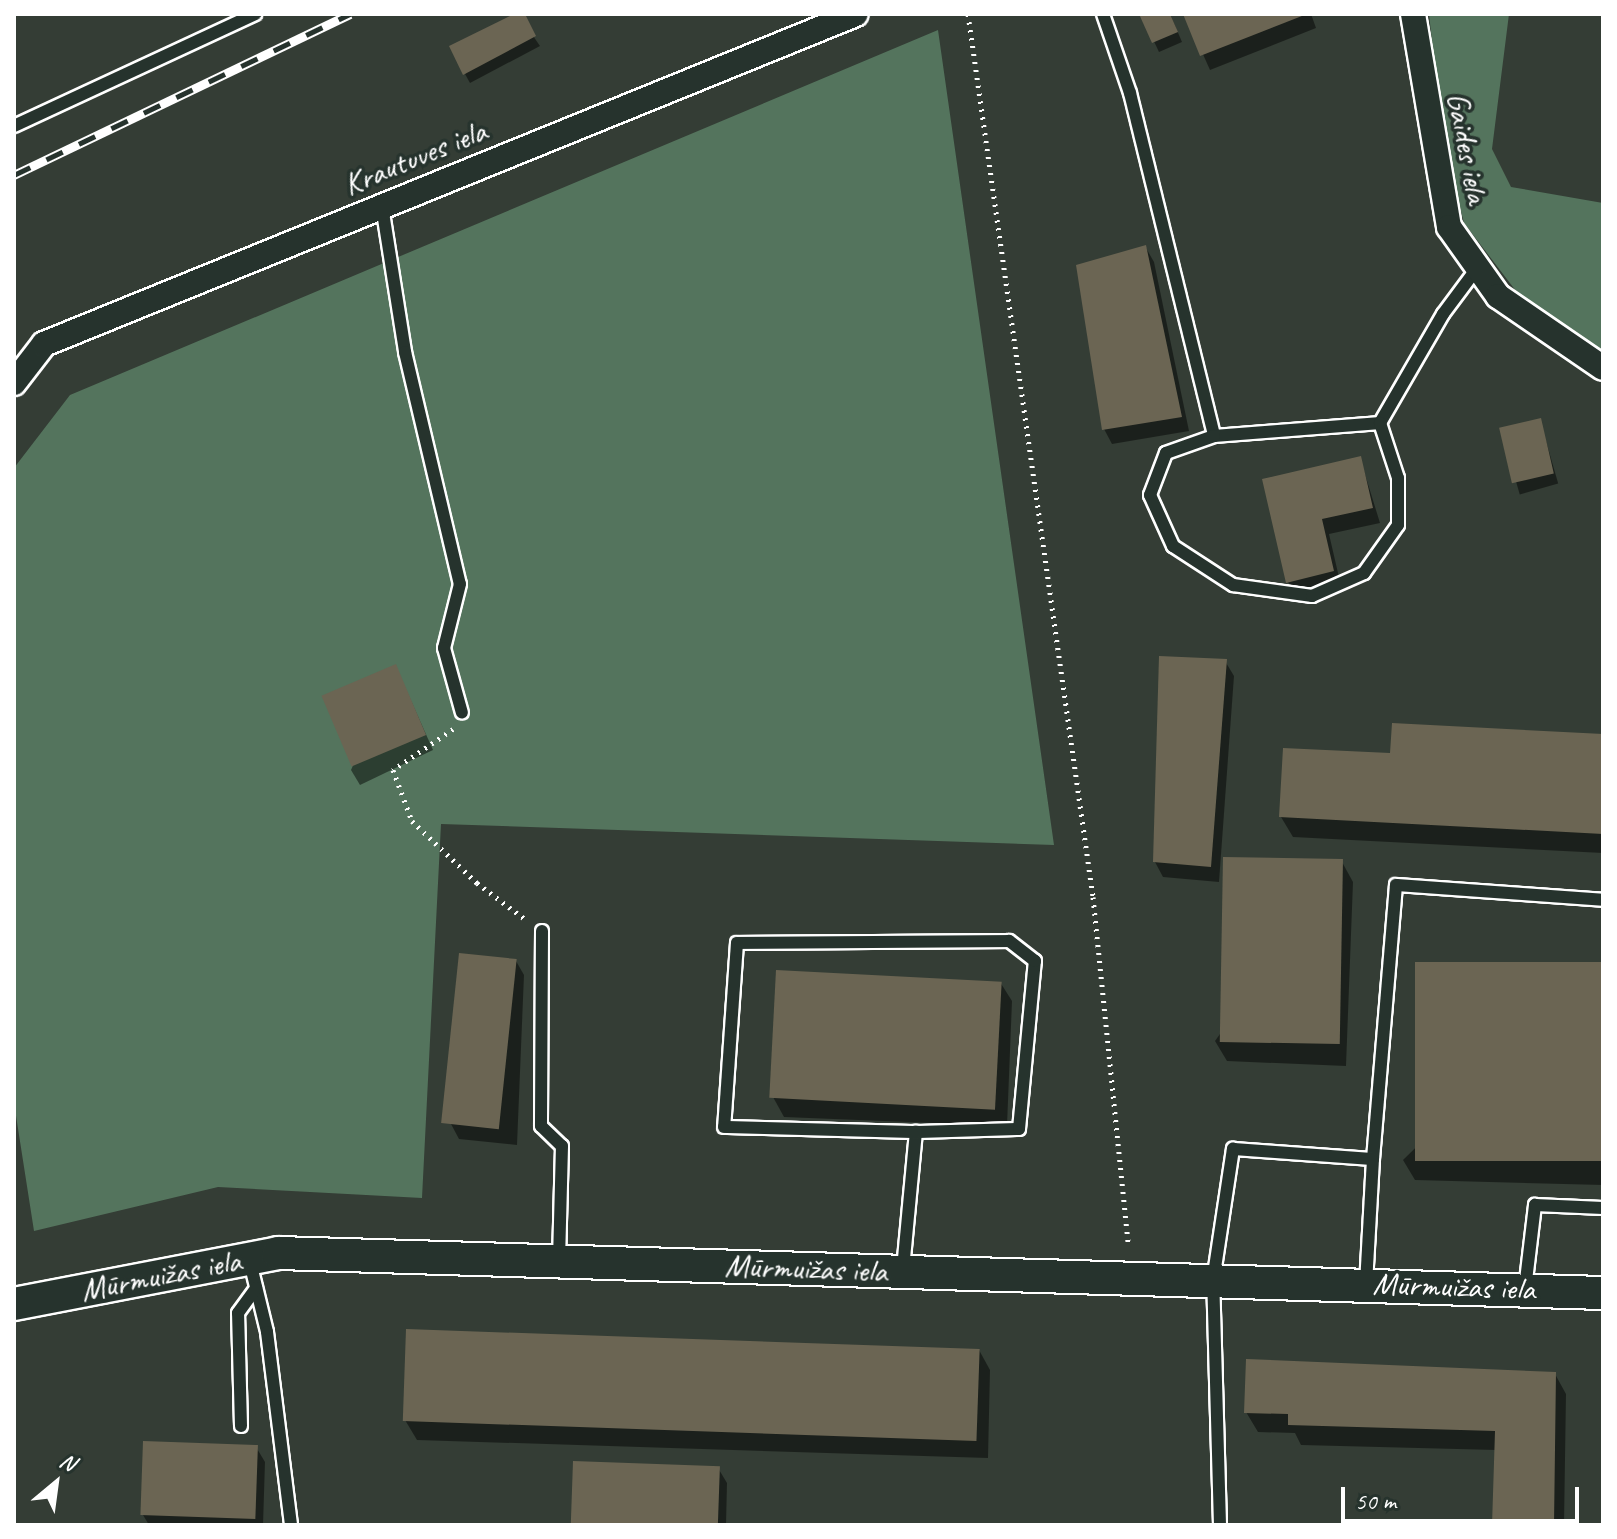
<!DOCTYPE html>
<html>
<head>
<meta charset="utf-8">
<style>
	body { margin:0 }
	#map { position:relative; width:1617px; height:1539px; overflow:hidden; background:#343d35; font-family:Caveat,sans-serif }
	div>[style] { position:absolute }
	.green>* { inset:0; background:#54745d }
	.shadow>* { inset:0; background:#0007; transform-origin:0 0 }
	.building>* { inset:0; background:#6b6553; transform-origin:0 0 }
	.path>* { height:5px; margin-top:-2.5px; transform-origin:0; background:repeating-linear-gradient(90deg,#fff 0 2px,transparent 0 8px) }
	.roads { filter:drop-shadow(2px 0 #fff) drop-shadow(-2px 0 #fff) drop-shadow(0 2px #fff) drop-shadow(0 -2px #fff) }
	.service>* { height:12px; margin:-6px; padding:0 6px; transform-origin:6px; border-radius:6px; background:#26332d }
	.minor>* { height:24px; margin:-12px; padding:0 12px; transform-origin:12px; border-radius:12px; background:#26332d }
	.tertiary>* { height:32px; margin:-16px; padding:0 16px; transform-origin:16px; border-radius:16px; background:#26332d }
	.rail>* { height:9px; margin-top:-4.5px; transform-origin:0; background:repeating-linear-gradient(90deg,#26332d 0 18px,#fff 0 36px); box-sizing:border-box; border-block:2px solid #fff }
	span { translate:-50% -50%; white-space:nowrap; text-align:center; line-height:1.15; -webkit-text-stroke:7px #26332d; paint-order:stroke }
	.street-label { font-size:32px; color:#fff }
	.frame { position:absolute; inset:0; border:16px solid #fff; pointer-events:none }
	.north { position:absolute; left:16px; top:1443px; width:80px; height:80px; -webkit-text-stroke:6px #26332d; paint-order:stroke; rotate:29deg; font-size:22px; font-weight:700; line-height:32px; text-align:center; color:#fff }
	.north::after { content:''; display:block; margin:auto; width:28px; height:36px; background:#fff; clip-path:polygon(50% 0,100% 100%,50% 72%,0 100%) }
	.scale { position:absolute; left:1341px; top:1487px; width:238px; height:36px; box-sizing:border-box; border:4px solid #fff; border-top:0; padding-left:10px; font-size:24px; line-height:28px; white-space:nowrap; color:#fff; -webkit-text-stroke:6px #26332d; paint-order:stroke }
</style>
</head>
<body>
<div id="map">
	<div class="green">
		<i style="clip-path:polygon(1429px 14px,1509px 14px,1492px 149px,1511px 187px,1603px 203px,1603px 352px,1516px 291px,1464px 223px,1443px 141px)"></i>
		<i style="clip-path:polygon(938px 30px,1054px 845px,441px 824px,422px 1198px,218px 1187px,34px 1231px,14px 1103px,14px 468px,70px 395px)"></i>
	</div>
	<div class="shadow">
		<i style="clip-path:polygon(518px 14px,540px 46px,470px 83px,465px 74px)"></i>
		<i style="clip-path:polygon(1141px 14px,1170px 14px,1182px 42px,1159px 52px)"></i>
		<i style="clip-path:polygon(1185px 14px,1311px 14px,1316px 28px,1210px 70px)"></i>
		<i style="clip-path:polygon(1146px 248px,1154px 262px,1189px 431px,1112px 444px,1104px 429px)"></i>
		<i style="left:1540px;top:420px;width:66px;height:40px;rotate:74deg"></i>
		<i style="clip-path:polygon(1360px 458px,1380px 523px,1329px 534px,1341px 586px,1297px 597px,1288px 582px,1265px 480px)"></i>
		<i style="clip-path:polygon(1225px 661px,1234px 676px,1219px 882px,1163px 877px,1155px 862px)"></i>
		<i style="clip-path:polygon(396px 667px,433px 750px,360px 785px,351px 770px)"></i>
		<i style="clip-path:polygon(1603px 736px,1603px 853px,1293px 837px,1281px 817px,1392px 755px)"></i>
		<i style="clip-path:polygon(1342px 862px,1353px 882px,1346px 1066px,1227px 1061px,1215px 1041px)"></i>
		<i style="clip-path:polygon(516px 961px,524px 975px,517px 1145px,459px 1139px,451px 1124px)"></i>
		<i style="clip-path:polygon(1603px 964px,1603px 1185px,1415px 1180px,1403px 1160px)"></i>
		<i style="clip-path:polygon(1000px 982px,1012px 1001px,1007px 1126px,784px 1117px,773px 1097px)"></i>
		<i style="clip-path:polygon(979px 1350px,990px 1370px,988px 1458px,417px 1440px,405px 1420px)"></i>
		<i style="clip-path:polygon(1555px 1374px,1566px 1394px,1564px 1525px,1494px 1525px,1496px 1450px,1301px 1445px,1295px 1433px,1258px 1432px,1246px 1412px)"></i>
		<i style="clip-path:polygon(256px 1447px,265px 1462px,263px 1525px,149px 1525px,143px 1515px)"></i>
		<i style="clip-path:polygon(718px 1468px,727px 1483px,726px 1525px,573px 1525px)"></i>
	</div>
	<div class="building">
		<i style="clip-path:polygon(514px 14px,525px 14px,536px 36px,463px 75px,449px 46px)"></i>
		<i style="clip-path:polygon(1139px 14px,1170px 14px,1178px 32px,1152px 43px)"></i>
		<i style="clip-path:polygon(1183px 14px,1307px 14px,1200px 56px)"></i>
		<i style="clip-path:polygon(1146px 245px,1182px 417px,1102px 430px,1076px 265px)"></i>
		<i style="left:1541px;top:418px;width:57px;height:43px;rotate:77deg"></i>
		<i style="clip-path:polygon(1361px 456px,1373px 508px,1322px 519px,1334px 571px,1286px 583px,1262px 479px)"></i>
		<i style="clip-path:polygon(1159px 656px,1227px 659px,1211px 867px,1153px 862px)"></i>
		<i style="left:396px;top:664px;width:77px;height:81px;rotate:67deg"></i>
		<i style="clip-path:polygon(1392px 723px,1603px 734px,1603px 834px,1279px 817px,1283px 748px,1390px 753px)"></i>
		<i style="left:1223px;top:857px;width:120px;height:185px;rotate:1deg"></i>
		<i style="left:459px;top:953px;width:58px;height:171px;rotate:6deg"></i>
		<i style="left:1415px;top:962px;width:188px;height:199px"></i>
		<i style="left:776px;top:970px;width:226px;height:128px;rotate:3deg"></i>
		<i style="left:406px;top:1329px;width:574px;height:92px;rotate:2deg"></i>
		<i style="clip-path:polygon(1246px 1359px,1556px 1372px,1554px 1525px,1492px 1525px,1495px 1431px,1288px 1425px,1288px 1414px,1244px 1413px)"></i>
		<i style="left:143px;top:1441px;width:115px;height:74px;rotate:2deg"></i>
		<i style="left:573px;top:1461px;width:147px;height:64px;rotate:2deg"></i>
	</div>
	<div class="path">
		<i style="left:968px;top:14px;width:892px;rotate:81.94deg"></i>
		<i style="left:1093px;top:897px;width:348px;rotate:84.2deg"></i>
		<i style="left:453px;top:729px;width:73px;rotate:145.7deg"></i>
		<i style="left:393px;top:770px;width:54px;rotate:69.6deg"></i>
		<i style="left:412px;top:821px;width:90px;rotate:43.6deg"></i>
		<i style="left:477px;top:883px;width:60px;rotate:36.9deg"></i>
	</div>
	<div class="roads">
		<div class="service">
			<i style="left:1103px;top:14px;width:83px;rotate:71.1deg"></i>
			<i style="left:1130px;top:93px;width:353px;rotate:76.2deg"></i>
			<i style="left:1214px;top:436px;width:167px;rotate:-4.5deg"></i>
			<i style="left:1380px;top:423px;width:126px;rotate:-60deg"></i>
			<i style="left:1443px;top:314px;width:59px;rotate:-53.3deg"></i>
			<i style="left:14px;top:126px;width:266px;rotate:-24.9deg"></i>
			<i style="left:382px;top:206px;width:148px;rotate:81deg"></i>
			<i style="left:405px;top:352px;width:238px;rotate:76.7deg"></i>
			<i style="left:460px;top:584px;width:66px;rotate:104deg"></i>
			<i style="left:444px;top:648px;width:67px;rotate:74.5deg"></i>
			<i style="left:1214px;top:436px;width:51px;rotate:160.5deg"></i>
			<i style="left:1166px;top:453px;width:45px;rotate:110.9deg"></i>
			<i style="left:1150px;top:495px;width:56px;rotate:65.7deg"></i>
			<i style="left:1173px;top:546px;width:72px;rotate:33deg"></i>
			<i style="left:1233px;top:585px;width:80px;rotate:7.9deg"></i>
			<i style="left:1312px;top:596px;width:57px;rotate:-23.9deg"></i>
			<i style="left:1364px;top:573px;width:59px;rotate:-54.7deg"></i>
			<i style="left:1398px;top:525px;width:47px;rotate:-90deg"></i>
			<i style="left:1398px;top:478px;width:58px;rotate:-108.1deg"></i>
			<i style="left:542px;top:931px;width:195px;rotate:90.3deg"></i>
			<i style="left:541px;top:1126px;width:29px;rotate:44deg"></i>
			<i style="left:562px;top:1146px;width:113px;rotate:91.5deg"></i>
			<i style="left:1373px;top:1159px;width:275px;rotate:-85.2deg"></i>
			<i style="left:1396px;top:885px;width:208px;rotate:4.1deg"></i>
			<i style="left:250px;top:1262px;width:72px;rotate:76.3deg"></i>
			<i style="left:267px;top:1332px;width:194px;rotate:82.9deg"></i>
			<i style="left:903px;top:1269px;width:138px;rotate:-84.6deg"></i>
			<i style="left:916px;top:1132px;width:103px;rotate:-1.7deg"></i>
			<i style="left:1019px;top:1129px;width:169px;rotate:-84.6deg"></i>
			<i style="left:1035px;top:961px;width:33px;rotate:-142deg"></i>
			<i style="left:1009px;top:941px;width:272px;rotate:179.6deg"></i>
			<i style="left:737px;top:943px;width:184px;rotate:94deg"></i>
			<i style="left:724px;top:1127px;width:192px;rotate:1.5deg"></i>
			<i style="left:1525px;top:1289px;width:85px;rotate:-83.2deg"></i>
			<i style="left:1535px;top:1205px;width:68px;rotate:2.5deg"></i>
			<i style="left:241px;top:1426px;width:113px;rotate:-91.5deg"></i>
			<i style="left:238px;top:1313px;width:31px;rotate:-54deg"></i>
			<i style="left:1220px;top:1525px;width:244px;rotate:-91.6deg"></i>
			<i style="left:1213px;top:1281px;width:134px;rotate:-81.4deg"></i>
			<i style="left:1233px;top:1149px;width:140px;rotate:4.1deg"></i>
			<i style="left:1373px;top:1159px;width:126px;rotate:93.2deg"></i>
		</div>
		<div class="minor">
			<i style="left:1413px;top:14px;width:216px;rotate:80.4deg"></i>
			<i style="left:1449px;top:227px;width:85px;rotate:54.6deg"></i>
			<i style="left:1498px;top:296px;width:127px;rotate:34.4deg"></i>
			<i style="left:14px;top:383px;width:49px;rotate:-52.4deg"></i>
			<i style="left:44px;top:344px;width:876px;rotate:-22.12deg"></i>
		</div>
		<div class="tertiary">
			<i style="left:14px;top:1304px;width:269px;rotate:-10.9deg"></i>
			<i style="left:278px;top:1253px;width:1326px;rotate:1.73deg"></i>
		</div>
	</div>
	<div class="rail">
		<i style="left:14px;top:175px;width:373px;rotate:-25.6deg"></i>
	</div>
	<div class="street-label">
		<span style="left:1467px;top:148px;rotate:79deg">Gaides iela</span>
		<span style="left:415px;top:158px;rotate:-22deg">Krautuves iela</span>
		<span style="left:806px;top:1269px;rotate:2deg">Mūrmuižas iela</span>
		<span style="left:161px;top:1276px;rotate:-11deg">Mūrmuižas iela</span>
		<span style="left:1454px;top:1287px;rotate:2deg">Mūrmuižas iela</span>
	</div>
	<div class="frame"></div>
	<div class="north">N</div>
	<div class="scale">50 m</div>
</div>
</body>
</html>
